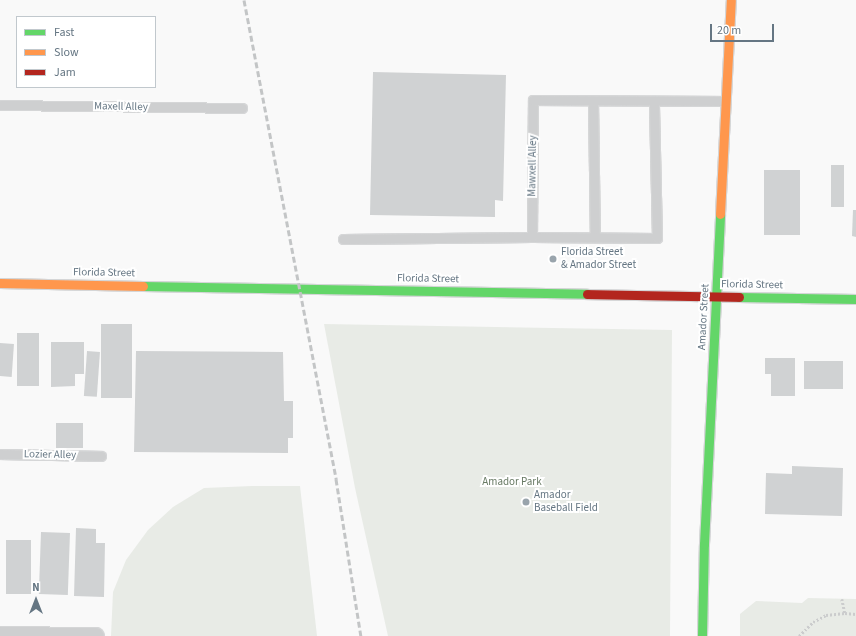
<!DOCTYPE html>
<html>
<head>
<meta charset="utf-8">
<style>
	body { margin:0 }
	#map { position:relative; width:856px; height:636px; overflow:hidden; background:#f9f9f9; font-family:"Source Sans 3",sans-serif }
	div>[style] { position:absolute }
	.green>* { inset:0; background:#e8ebe6 }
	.building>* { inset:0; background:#d0d2d3; transform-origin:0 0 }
	.path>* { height:2.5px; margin-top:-1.25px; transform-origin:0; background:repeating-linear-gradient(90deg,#cbcccd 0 2px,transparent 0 4px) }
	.roads { filter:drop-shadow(1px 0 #d5d6d7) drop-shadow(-1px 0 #d5d6d7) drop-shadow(0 1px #d5d6d7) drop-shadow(0 -1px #d5d6d7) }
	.lane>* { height:9px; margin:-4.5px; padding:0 4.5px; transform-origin:4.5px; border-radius:4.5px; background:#cecfd0 }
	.street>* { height:17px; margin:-8.5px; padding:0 8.5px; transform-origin:8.5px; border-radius:8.5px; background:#cecfd0 }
	.fast>* { height:9px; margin:-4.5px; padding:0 4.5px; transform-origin:4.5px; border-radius:4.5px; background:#63d668 }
	.slow>* { height:9px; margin:-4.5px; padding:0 4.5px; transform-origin:4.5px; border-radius:4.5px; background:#ff974d }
	.jam>* { height:9px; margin:-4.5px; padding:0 4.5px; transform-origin:4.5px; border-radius:4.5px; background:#b3261e }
	.rail>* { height:3px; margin-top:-1.5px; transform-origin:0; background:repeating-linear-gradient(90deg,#c3c5c6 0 6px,transparent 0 9px) }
	.dots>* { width:11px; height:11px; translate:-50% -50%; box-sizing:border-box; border:2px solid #fff; border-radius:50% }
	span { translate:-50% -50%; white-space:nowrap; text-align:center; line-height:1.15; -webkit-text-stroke:4px #fff; paint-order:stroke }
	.street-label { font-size:11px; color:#657683 }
	.poi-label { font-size:11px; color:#657683 }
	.left { translate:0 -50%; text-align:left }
	.park-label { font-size:11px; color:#687a64 }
	.legend { position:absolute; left:16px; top:16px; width:140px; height:72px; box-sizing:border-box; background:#fff; border:1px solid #c1c8cd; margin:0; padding:5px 7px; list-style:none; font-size:12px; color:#657683 }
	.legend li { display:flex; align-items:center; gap:8px; height:20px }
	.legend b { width:20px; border:1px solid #c1c8cd }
	.north { position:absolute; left:16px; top:580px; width:40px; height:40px; -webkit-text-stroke:3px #fff; paint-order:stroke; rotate:0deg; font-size:11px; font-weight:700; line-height:16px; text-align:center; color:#657683 }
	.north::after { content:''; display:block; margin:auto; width:14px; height:18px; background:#657683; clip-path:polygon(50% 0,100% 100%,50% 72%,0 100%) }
	.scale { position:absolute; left:710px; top:24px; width:64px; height:18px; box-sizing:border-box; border:2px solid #657683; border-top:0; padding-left:5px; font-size:12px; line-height:14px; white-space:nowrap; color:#657683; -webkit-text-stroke:3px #fff; paint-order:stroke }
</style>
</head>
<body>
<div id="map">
	<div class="green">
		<i style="clip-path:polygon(324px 324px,672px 330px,670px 636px,388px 636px,355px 488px)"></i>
		<i style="clip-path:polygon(252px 486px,300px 486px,317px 636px,111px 636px,113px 592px,126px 560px,148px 530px,173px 507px,204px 488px)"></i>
		<i style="clip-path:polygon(808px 598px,856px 599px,856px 636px,740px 636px,740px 614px,756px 601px,802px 603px)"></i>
	</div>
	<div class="building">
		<i style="clip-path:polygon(373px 72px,506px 75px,503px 201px,495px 200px,495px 217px,370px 215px)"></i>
		<i style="left:831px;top:165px;width:13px;height:42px"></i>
		<i style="left:764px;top:170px;width:36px;height:65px"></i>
		<i style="clip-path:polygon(853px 210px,856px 210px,856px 237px,852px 236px)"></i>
		<i style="left:101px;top:324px;width:31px;height:74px"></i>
		<i style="left:17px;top:333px;width:22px;height:53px"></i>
		<i style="clip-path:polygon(51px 342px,84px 342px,84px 374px,75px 374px,75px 386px,51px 387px)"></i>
		<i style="left:0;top:343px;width:14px;height:33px;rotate:4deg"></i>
		<i style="left:87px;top:351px;width:13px;height:45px;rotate:4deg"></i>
		<i style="clip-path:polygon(136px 351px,283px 352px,284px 401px,293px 401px,293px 438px,288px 438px,288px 453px,134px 452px)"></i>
		<i style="clip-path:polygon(765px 358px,795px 358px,795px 396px,771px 396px,771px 374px,765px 374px)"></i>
		<i style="left:804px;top:361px;width:39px;height:28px"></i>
		<i style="left:83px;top:423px;width:25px;height:27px;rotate:90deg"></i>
		<i style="clip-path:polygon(792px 466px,843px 468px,842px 516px,765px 514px,766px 473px,792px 474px)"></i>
		<i style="clip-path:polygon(76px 528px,96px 529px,96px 543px,105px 543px,104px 597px,74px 596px)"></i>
		<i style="left:41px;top:532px;width:29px;height:62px;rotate:2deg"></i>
		<i style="left:6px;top:540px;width:25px;height:54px"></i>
	</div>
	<div class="path">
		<i style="left:842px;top:599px;width:14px;rotate:78deg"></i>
		<i style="left:799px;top:636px;width:20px;rotate:-45deg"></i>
		<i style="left:813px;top:622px;width:15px;rotate:-28deg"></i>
		<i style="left:826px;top:615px;width:19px;rotate:-6deg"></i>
		<i style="left:845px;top:613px;width:11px;rotate:5deg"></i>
	</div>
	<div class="roads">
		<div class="lane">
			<i style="left:593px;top:101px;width:136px;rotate:89.2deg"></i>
			<i style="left:0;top:105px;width:242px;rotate:0.7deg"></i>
			<i style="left:532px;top:237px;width:125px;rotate:0.5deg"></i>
			<i style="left:657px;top:238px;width:137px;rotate:-91.3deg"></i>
			<i style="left:343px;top:239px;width:189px;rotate:-0.6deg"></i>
			<i style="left:532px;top:237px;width:137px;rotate:-89.6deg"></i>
			<i style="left:533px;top:100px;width:193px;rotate:0.3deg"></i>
			<i style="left:0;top:454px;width:101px;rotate:1.1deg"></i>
		</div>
		<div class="street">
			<i style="left:0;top:635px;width:95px;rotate:0.6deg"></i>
		</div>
		<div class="fast">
			<i style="left:143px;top:286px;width:444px;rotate:1deg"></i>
			<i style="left:739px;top:297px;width:117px;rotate:1deg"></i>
			<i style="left:702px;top:636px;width:92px;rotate:-88.8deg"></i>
			<i style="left:704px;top:544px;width:330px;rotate:-87.2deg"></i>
		</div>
		<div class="slow">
			<i style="left:720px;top:214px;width:214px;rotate:-87.1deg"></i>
			<i style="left:0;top:283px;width:143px;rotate:1.2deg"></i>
		</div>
		<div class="jam">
			<i style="left:587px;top:294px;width:152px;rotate:1.1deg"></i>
		</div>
	</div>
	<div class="rail">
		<i style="left:244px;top:0;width:488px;rotate:79.1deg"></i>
		<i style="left:336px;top:479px;width:159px;rotate:81deg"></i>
	</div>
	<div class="dots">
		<i style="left:553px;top:259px;background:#99a4ac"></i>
		<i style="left:526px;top:502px;background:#99a4ac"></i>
	</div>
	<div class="street-label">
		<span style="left:121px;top:107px;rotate:1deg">Maxell Alley</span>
		<span style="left:533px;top:166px;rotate:-89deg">Mawxell Alley</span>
		<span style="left:104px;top:273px;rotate:1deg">Florida Street</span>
		<span style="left:428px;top:279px;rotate:1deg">Florida Street</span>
		<span style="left:752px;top:285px;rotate:1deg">Florida Street</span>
		<span style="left:704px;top:317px;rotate:-87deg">Amador Street</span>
		<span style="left:50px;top:455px;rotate:1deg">Lozier Alley</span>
	</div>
	<div class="poi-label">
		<span class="left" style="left:561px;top:259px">Florida Street<br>&amp; Amador Street</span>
		<span class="left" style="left:534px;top:502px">Amador<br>Baseball Field</span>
	</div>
	<div class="park-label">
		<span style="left:512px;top:482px">Amador Park</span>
	</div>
	<ul class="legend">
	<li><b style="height:5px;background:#63d668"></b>Fast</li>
	<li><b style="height:5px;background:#ff974d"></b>Slow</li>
	<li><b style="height:5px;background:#b3261e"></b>Jam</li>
	</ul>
	<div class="north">N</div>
	<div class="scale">20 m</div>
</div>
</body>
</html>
